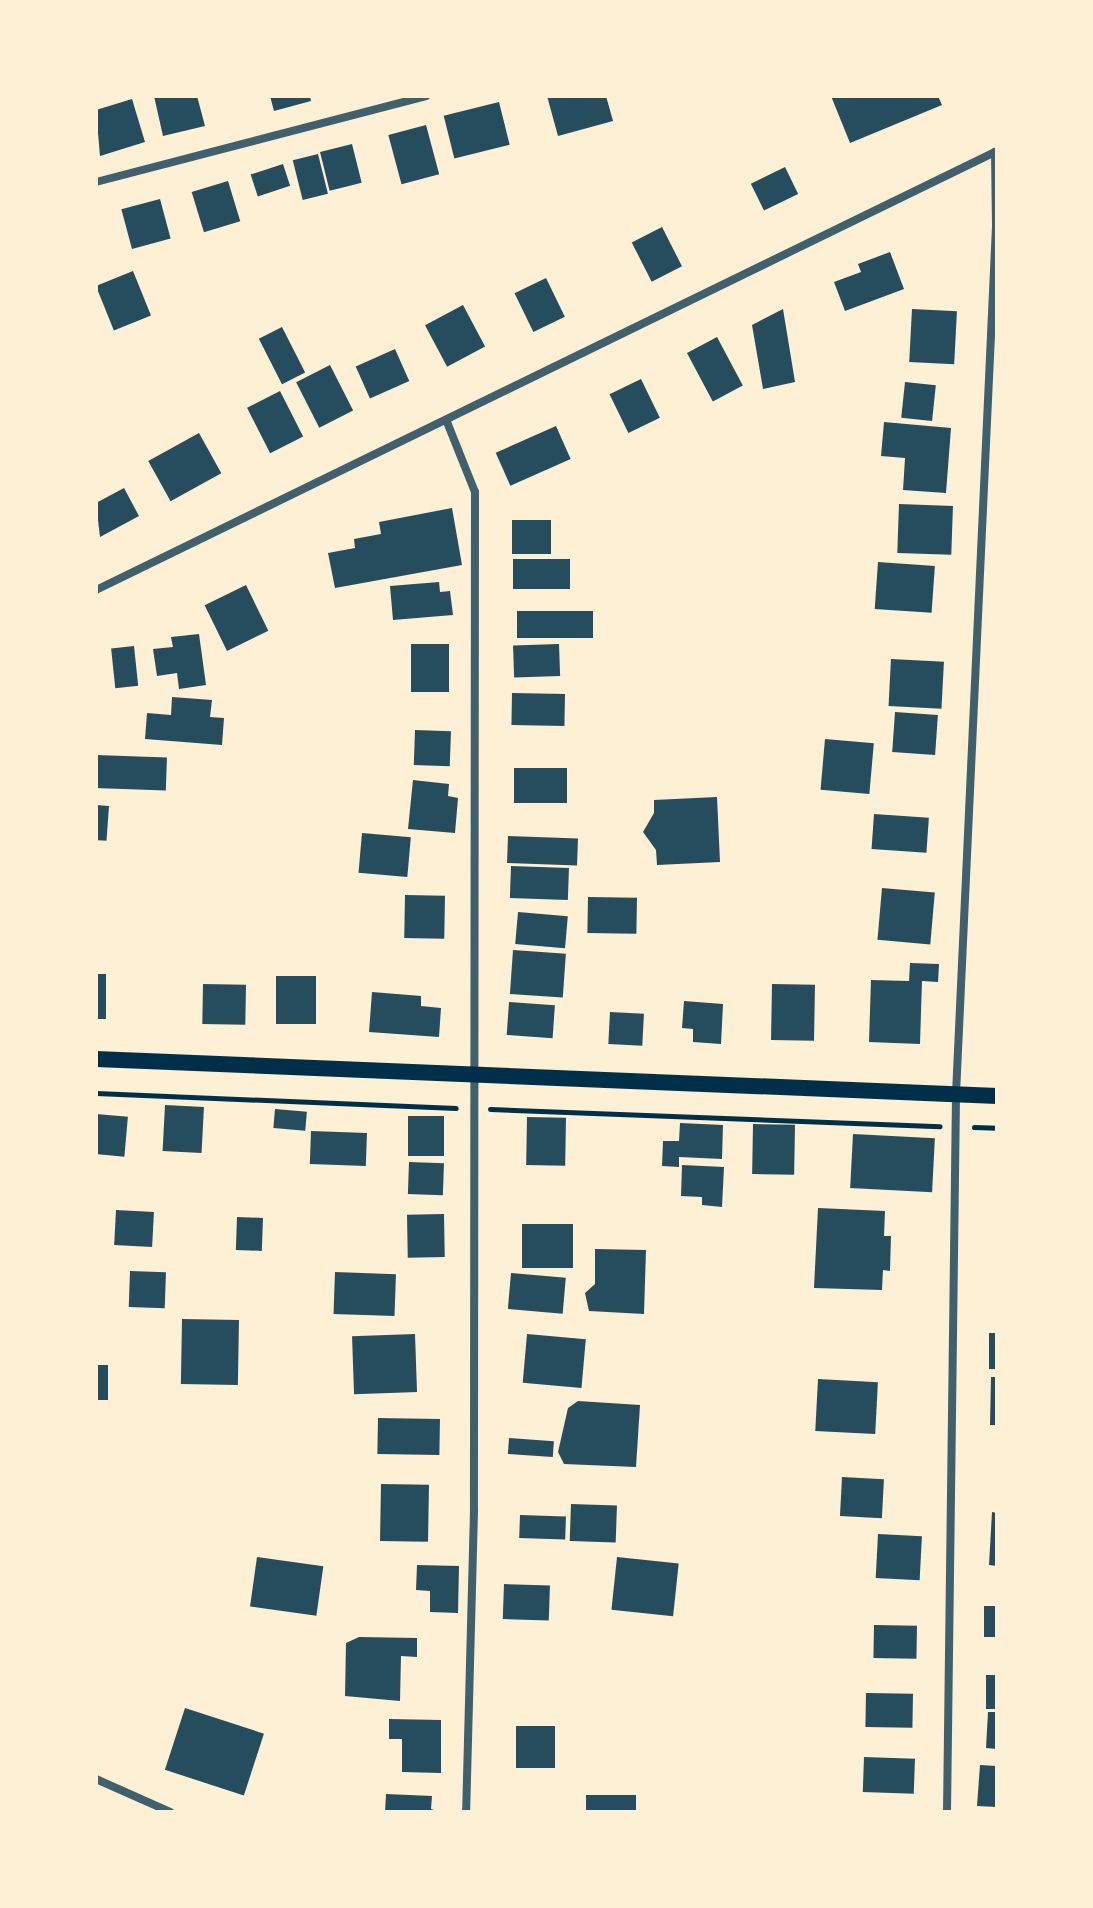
<!DOCTYPE html>
<html>
<head>
<meta charset="utf-8">
<style>
	body { margin:0 }
	#map { position:relative; width:1093px; height:1908px; overflow:hidden; background:#fdf0d5; font-family:"DejaVu Sans",sans-serif }
	div>[style] { position:absolute }
	.building>* { inset:0; background:#264d5e; transform-origin:0 0 }
	.path>* { height:5px; margin:-2.5px; padding:0 2.5px; transform-origin:2.5px; border-radius:2.5px; background:#003049 }
	.minor>* { height:8px; margin:-4px; padding:0 4px; transform-origin:4px; border-radius:4px; background:#3f606c }
	.secondary>* { height:16px; margin:-8px; padding:0 8px; transform-origin:8px; border-radius:8px; background:#003049 }
	span { translate:-50% -50%; white-space:nowrap; text-align:center; line-height:1.15; -webkit-text-stroke:7px #fdf0d5; paint-order:stroke }
	.frame { position:absolute; inset:0; border:98px solid #fdf0d5; pointer-events:none }
</style>
</head>
<body>
<div id="map">
	<div class="building">
		<i style="clip-path:polygon(154px 96px,197px 96px,205px 126px,163px 136px)"></i>
		<i style="clip-path:polygon(270px 96px,310px 96px,311px 101px,274px 111px)"></i>
		<i style="clip-path:polygon(547px 96px,606px 96px,613px 121px,558px 136px)"></i>
		<i style="clip-path:polygon(831px 96px,938px 96px,942px 105px,850px 143px)"></i>
		<i style="clip-path:polygon(132px 99px,145px 142px,100px 156px,96px 110px)"></i>
		<i style="left:499px;top:102px;width:44px;height:57px;rotate:76deg"></i>
		<i style="left:426px;top:125px;width:51px;height:39px;rotate:75deg"></i>
		<i style="left:352px;top:144px;width:40px;height:33px;rotate:76deg"></i>
		<i style="left:318px;top:154px;width:41px;height:26px;rotate:76deg"></i>
		<i style="left:283px;top:164px;width:23px;height:34px;rotate:72deg"></i>
		<i style="left:785px;top:167px;width:30px;height:38px;rotate:64deg"></i>
		<i style="left:228px;top:181px;width:42px;height:38px;rotate:73deg"></i>
		<i style="left:160px;top:199px;width:41px;height:40px;rotate:75deg"></i>
		<i style="left:662px;top:227px;width:44px;height:34px;rotate:63deg"></i>
		<i style="clip-path:polygon(890px 252px,904px 289px,845px 311px,834px 282px,861px 272px,858px 264px)"></i>
		<i style="left:133px;top:271px;width:48px;height:40px;rotate:68deg"></i>
		<i style="left:546px;top:278px;width:43px;height:35px;rotate:64deg"></i>
		<i style="left:463px;top:305px;width:47px;height:43px;rotate:62deg"></i>
		<i style="clip-path:polygon(783px 309px,795px 382px,763px 389px,752px 325px)"></i>
		<i style="left:912px;top:309px;width:45px;height:53px;rotate:3deg"></i>
		<i style="left:282px;top:327px;width:51px;height:26px;rotate:63deg"></i>
		<i style="left:717px;top:337px;width:55px;height:34px;rotate:62deg"></i>
		<i style="left:395px;top:349px;width:35px;height:43px;rotate:66deg"></i>
		<i style="left:330px;top:365px;width:51px;height:38px;rotate:63deg"></i>
		<i style="left:641px;top:379px;width:43px;height:35px;rotate:64deg"></i>
		<i style="left:905px;top:382px;width:31px;height:36px;rotate:6deg"></i>
		<i style="left:280px;top:391px;width:51px;height:37px;rotate:63deg"></i>
		<i style="clip-path:polygon(884px 422px,951px 428px,946px 493px,903px 490px,905px 458px,881px 456px)"></i>
		<i style="left:556px;top:426px;width:36px;height:66px;rotate:66deg"></i>
		<i style="left:199px;top:433px;width:46px;height:58px;rotate:61deg"></i>
		<i style="clip-path:polygon(124px 488px,139px 516px,100px 537px,96px 503px)"></i>
		<i style="left:899px;top:504px;width:54px;height:49px;rotate:2deg"></i>
		<i style="clip-path:polygon(452px 508px,462px 565px,335px 588px,328px 553px,355px 548px,354px 539px,381px 534px,379px 522px)"></i>
		<i style="left:512px;top:520px;width:39px;height:34px"></i>
		<i style="left:570px;top:559px;width:30px;height:57px;rotate:90deg"></i>
		<i style="left:878px;top:562px;width:57px;height:47px;rotate:4deg"></i>
		<i style="clip-path:polygon(439px 582px,440px 592px,450px 591px,453px 615px,393px 620px,390px 586px)"></i>
		<i style="left:246px;top:585px;width:51px;height:46px;rotate:64deg"></i>
		<i style="left:517px;top:611px;width:76px;height:27px"></i>
		<i style="clip-path:polygon(199px 634px,206px 685px,179px 689px,177px 673px,157px 676px,153px 649px,173px 647px,171px 637px)"></i>
		<i style="left:411px;top:644px;width:38px;height:48px"></i>
		<i style="left:559px;top:644px;width:32px;height:46px;rotate:88deg"></i>
		<i style="left:134px;top:646px;width:40px;height:23px;rotate:84deg"></i>
		<i style="left:891px;top:659px;width:53px;height:47px;rotate:3deg"></i>
		<i style="left:512px;top:693px;width:53px;height:32px;rotate:1deg"></i>
		<i style="clip-path:polygon(172px 697px,212px 700px,210px 717px,224px 718px,222px 745px,145px 739px,147px 713px,171px 715px)"></i>
		<i style="left:895px;top:712px;width:43px;height:40px;rotate:4deg"></i>
		<i style="left:415px;top:730px;width:36px;height:35px;rotate:2deg"></i>
		<i style="left:825px;top:739px;width:49px;height:51px;rotate:5deg"></i>
		<i style="left:96px;top:755px;width:71px;height:33px;rotate:2deg"></i>
		<i style="left:514px;top:768px;width:53px;height:35px"></i>
		<i style="clip-path:polygon(413px 780px,449px 784px,448px 796px,458px 798px,455px 833px,408px 829px)"></i>
		<i style="clip-path:polygon(717px 797px,720px 862px,657px 865px,656px 850px,643px 832px,654px 813px,654px 800px)"></i>
		<i style="left:96px;top:805px;width:13px;height:35px;rotate:4deg"></i>
		<i style="left:874px;top:814px;width:55px;height:35px;rotate:4deg"></i>
		<i style="left:362px;top:833px;width:49px;height:40px;rotate:5deg"></i>
		<i style="left:508px;top:836px;width:70px;height:27px;rotate:2deg"></i>
		<i style="left:511px;top:866px;width:58px;height:32px;rotate:2deg"></i>
		<i style="left:882px;top:888px;width:53px;height:52px;rotate:5deg"></i>
		<i style="left:405px;top:895px;width:40px;height:43px;rotate:1deg"></i>
		<i style="left:588px;top:897px;width:49px;height:36px;rotate:1deg"></i>
		<i style="left:518px;top:912px;width:50px;height:32px;rotate:5deg"></i>
		<i style="left:513px;top:950px;width:53px;height:44px;rotate:4deg"></i>
		<i style="clip-path:polygon(910px 963px,939px 964px,938px 982px,922px 981px,920px 1044px,869px 1042px,871px 980px,909px 981px)"></i>
		<i style="left:96px;top:974px;width:10px;height:45px"></i>
		<i style="left:276px;top:976px;width:40px;height:48px"></i>
		<i style="left:203px;top:984px;width:43px;height:40px;rotate:1deg"></i>
		<i style="left:772px;top:984px;width:43px;height:56px;rotate:1deg"></i>
		<i style="clip-path:polygon(372px 992px,421px 996px,421px 1006px,441px 1008px,439px 1037px,369px 1032px)"></i>
		<i style="clip-path:polygon(684px 1001px,723px 1004px,721px 1044px,693px 1042px,693px 1029px,682px 1028px)"></i>
		<i style="left:509px;top:1002px;width:46px;height:33px;rotate:4deg"></i>
		<i style="left:610px;top:1012px;width:34px;height:32px;rotate:3deg"></i>
		<i style="left:165px;top:1105px;width:39px;height:46px;rotate:3deg"></i>
		<i style="left:275px;top:1109px;width:32px;height:19px;rotate:5deg"></i>
		<i style="left:96px;top:1114px;width:32px;height:40px;rotate:5deg"></i>
		<i style="left:408px;top:1116px;width:36px;height:40px"></i>
		<i style="left:527px;top:1117px;width:39px;height:48px;rotate:1deg"></i>
		<i style="clip-path:polygon(680px 1123px,723px 1125px,722px 1159px,679px 1157px,679px 1167px,662px 1166px,663px 1141px,679px 1141px)"></i>
		<i style="left:753px;top:1124px;width:42px;height:50px;rotate:1deg"></i>
		<i style="left:311px;top:1131px;width:56px;height:33px;rotate:2deg"></i>
		<i style="left:853px;top:1134px;width:82px;height:54px;rotate:3deg"></i>
		<i style="left:409px;top:1162px;width:35px;height:32px;rotate:2deg"></i>
		<i style="clip-path:polygon(682px 1165px,724px 1167px,722px 1207px,702px 1205px,702px 1197px,681px 1196px)"></i>
		<i style="clip-path:polygon(818px 1208px,885px 1211px,884px 1236px,891px 1236px,890px 1271px,883px 1270px,882px 1290px,814px 1288px)"></i>
		<i style="left:116px;top:1210px;width:38px;height:35px;rotate:3deg"></i>
		<i style="left:444px;top:1214px;width:43px;height:37px;rotate:89deg"></i>
		<i style="left:237px;top:1217px;width:26px;height:33px;rotate:2deg"></i>
		<i style="left:522px;top:1224px;width:51px;height:44px"></i>
		<i style="clip-path:polygon(595px 1249px,646px 1250px,644px 1314px,589px 1311px,585px 1293px,595px 1284px)"></i>
		<i style="left:130px;top:1271px;width:36px;height:36px;rotate:2deg"></i>
		<i style="left:335px;top:1272px;width:61px;height:42px;rotate:2deg"></i>
		<i style="left:511px;top:1273px;width:55px;height:36px;rotate:5deg"></i>
		<i style="left:182px;top:1319px;width:57px;height:65px;rotate:1deg"></i>
		<i style="left:989px;top:1333px;width:8px;height:36px"></i>
		<i style="left:415px;top:1334px;width:58px;height:63px;rotate:88deg"></i>
		<i style="left:527px;top:1334px;width:59px;height:49px;rotate:5deg"></i>
		<i style="left:96px;top:1365px;width:12px;height:35px"></i>
		<i style="clip-path:polygon(991px 1377px,997px 1377px,997px 1425px,990px 1425px)"></i>
		<i style="left:818px;top:1379px;width:60px;height:52px;rotate:3deg"></i>
		<i style="clip-path:polygon(578px 1401px,640px 1405px,636px 1467px,564px 1464px,558px 1452px,568px 1408px)"></i>
		<i style="left:378px;top:1418px;width:62px;height:36px;rotate:1deg"></i>
		<i style="left:509px;top:1438px;width:45px;height:16px;rotate:4deg"></i>
		<i style="left:842px;top:1477px;width:42px;height:39px;rotate:3deg"></i>
		<i style="left:381px;top:1484px;width:48px;height:57px;rotate:1deg"></i>
		<i style="left:571px;top:1504px;width:46px;height:37px;rotate:2deg"></i>
		<i style="clip-path:polygon(992px 1512px,997px 1513px,997px 1566px,989px 1565px)"></i>
		<i style="left:520px;top:1515px;width:46px;height:23px;rotate:2deg"></i>
		<i style="left:878px;top:1534px;width:44px;height:44px;rotate:3deg"></i>
		<i style="left:257px;top:1557px;width:67px;height:50px;rotate:8deg"></i>
		<i style="left:617px;top:1557px;width:62px;height:53px;rotate:6deg"></i>
		<i style="clip-path:polygon(417px 1565px,459px 1566px,458px 1613px,430px 1612px,430px 1591px,416px 1590px)"></i>
		<i style="left:504px;top:1584px;width:46px;height:35px;rotate:2deg"></i>
		<i style="left:984px;top:1606px;width:13px;height:31px"></i>
		<i style="left:874px;top:1625px;width:43px;height:33px;rotate:1deg"></i>
		<i style="clip-path:polygon(359px 1637px,417px 1638px,417px 1657px,401px 1656px,400px 1701px,345px 1696px,346px 1643px)"></i>
		<i style="left:986px;top:1675px;width:11px;height:34px"></i>
		<i style="left:866px;top:1693px;width:47px;height:34px;rotate:1deg"></i>
		<i style="left:185px;top:1708px;width:83px;height:65px;rotate:18deg"></i>
		<i style="clip-path:polygon(988px 1712px,997px 1712px,997px 1749px,986px 1748px)"></i>
		<i style="clip-path:polygon(389px 1719px,441px 1720px,441px 1773px,402px 1772px,402px 1739px,389px 1739px)"></i>
		<i style="left:516px;top:1726px;width:39px;height:42px"></i>
		<i style="left:864px;top:1757px;width:51px;height:35px;rotate:2deg"></i>
		<i style="clip-path:polygon(980px 1765px,997px 1766px,997px 1807px,977px 1806px)"></i>
		<i style="clip-path:polygon(386px 1794px,432px 1796px,431px 1809px,440px 1812px,385px 1812px)"></i>
		<i style="left:636px;top:1795px;width:17px;height:50px;rotate:90deg"></i>
	</div>
	<div class="path">
		<i style="left:96px;top:1093px;width:360px;rotate:2.4deg"></i>
		<i style="left:490px;top:1109px;width:450px;rotate:2.2deg"></i>
		<i style="left:974px;top:1127px;width:23px;rotate:2deg"></i>
	</div>
	<div class="minor">
		<i style="left:96px;top:182px;width:341px;rotate:-14.6deg"></i>
		<i style="left:447px;top:422px;width:75px;rotate:68.2deg"></i>
		<i style="left:475px;top:492px;width:1019px;rotate:90.06deg"></i>
		<i style="left:474px;top:1511px;width:301px;rotate:91.5deg"></i>
		<i style="left:96px;top:590px;width:1002px;rotate:-25.98deg"></i>
		<i style="left:96px;top:1779px;width:81px;rotate:24deg"></i>
		<i style="left:947px;top:1812px;width:718px;rotate:-89.28deg"></i>
		<i style="left:956px;top:1094px;width:870px;rotate:-87.36deg"></i>
		<i style="left:996px;top:225px;width:73px;rotate:-90.8deg"></i>
	</div>
	<div class="secondary">
		<i style="left:96px;top:1059px;width:902px;rotate:2.35deg"></i>
	</div>
	<div class="frame"></div>
</div>
</body>
</html>
